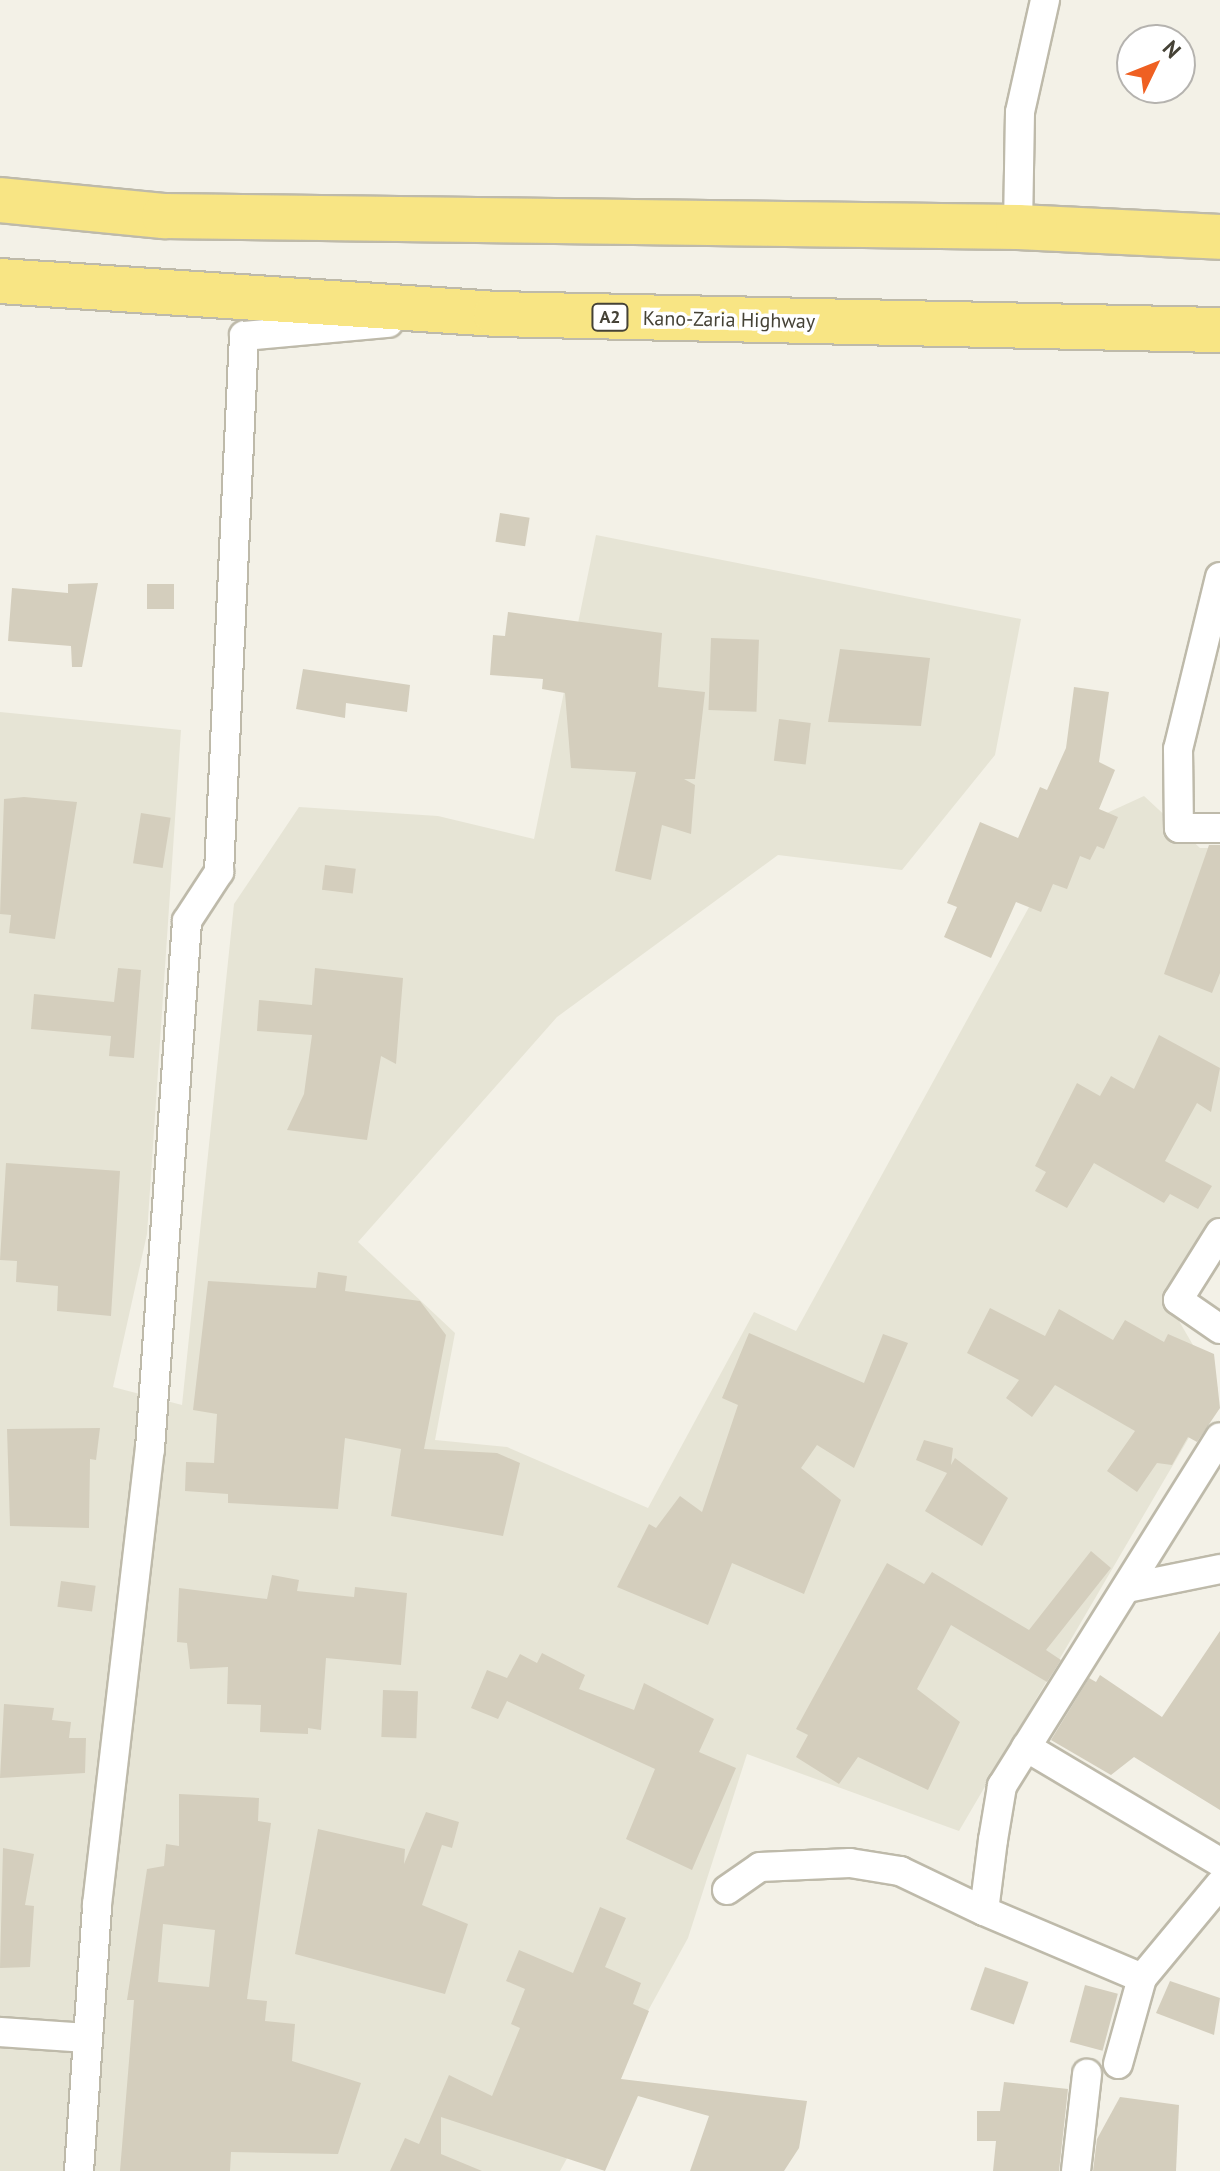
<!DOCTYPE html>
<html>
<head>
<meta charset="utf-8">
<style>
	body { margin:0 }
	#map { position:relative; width:1220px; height:2171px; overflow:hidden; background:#f3f1e7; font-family:"PT Sans",sans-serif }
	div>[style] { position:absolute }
	.residential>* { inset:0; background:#e6e4d5 }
	.building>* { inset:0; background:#d4cebd; transform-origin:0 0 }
	.roads { filter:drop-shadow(2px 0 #bebaaa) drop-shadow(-2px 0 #bebaaa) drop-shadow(0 2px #bebaaa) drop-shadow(0 -2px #bebaaa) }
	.minor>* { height:28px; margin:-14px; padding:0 14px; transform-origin:14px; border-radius:14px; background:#fff }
	.trunk>* { height:44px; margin:-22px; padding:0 22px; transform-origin:22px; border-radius:22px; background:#f8e584 }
	span { translate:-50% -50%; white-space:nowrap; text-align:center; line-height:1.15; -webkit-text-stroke:7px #fff; paint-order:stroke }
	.shield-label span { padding:2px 6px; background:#fff; border:2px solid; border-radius:6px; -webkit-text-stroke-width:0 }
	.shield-label { font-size:18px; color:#454236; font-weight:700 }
	.street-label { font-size:20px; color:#454236 }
	.north { position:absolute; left:1116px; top:24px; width:80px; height:80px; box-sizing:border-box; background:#fff; border:2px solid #b5b3af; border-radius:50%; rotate:47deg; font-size:22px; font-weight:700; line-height:32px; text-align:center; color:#454236 }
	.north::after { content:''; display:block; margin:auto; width:28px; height:36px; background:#ef6022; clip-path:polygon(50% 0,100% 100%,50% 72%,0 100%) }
</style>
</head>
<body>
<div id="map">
	<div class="residential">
		<i style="clip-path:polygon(596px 535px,1021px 619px,995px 755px,902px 870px,778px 855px,557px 1017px,358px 1242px,455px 1333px,435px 1440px,507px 1447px,648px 1508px,754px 1312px,796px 1331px,1072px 829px,1144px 796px,1200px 848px,1220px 848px,1220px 1220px,1165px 1297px,1218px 1388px,959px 1831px,747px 1754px,688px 1938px,560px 2171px,0 2171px,0 712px,181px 730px,147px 1234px,113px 1387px,182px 1405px,234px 904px,299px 807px,438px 816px,534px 839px)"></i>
	</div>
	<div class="building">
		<i style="left:500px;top:513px;width:30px;height:29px;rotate:9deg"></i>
		<i style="clip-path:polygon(98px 583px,82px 667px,72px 667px,71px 646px,8px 641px,12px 588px,68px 593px,68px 584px)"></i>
		<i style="left:147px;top:584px;width:27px;height:25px"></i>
		<i style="clip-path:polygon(508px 612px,662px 633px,658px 687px,705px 692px,695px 779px,684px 779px,695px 785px,691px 834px,662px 825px,651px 880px,615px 871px,636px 772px,571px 768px,565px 693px,542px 689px,543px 679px,490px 675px,493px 635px,505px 636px)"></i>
		<i style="left:711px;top:638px;width:48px;height:72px;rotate:2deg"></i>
		<i style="clip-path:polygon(840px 649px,930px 658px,921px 726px,828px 722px)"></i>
		<i style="clip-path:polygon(303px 669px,410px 685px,407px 712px,346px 703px,345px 718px,296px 709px)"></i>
		<i style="clip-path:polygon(1074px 687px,1109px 692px,1099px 762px,1115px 770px,1099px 809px,1118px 817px,1104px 849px,1097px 846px,1090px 860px,1080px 856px,1067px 889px,1053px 884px,1041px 912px,1016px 902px,991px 958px,944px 937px,957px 907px,947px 903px,980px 822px,1018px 838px,1040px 787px,1047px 790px,1066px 748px)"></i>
		<i style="left:779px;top:719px;width:32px;height:42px;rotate:7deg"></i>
		<i style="clip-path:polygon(24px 797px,77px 802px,55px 939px,9px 933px,11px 915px,0 914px,4px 799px)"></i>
		<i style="left:141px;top:813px;width:30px;height:51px;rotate:9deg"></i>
		<i style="clip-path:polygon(1209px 845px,1220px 845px,1220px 973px,1212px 993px,1164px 974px)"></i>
		<i style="left:325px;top:865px;width:31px;height:25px;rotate:7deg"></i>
		<i style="clip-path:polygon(118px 968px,141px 970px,134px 1058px,109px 1056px,111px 1036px,31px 1029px,34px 994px,114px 1002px)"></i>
		<i style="clip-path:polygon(315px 968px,403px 978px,396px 1064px,381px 1056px,367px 1140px,287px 1130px,304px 1094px,312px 1035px,257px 1031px,259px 1000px,312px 1005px)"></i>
		<i style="clip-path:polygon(1159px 1035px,1220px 1068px,1211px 1112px,1197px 1103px,1165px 1161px,1212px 1186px,1198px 1209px,1170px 1194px,1164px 1203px,1094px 1163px,1067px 1208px,1035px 1191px,1046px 1172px,1035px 1166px,1077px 1083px,1100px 1096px,1111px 1076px,1134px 1089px)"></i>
		<i style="clip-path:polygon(6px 1163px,120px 1171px,111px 1316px,57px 1311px,58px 1286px,16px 1282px,17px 1261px,0 1260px)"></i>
		<i style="clip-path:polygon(318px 1272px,347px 1276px,345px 1291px,420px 1301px,446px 1335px,424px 1449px,497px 1453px,520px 1463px,503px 1536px,391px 1516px,401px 1449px,345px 1438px,338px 1509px,228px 1503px,228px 1494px,185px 1491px,186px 1462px,214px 1463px,217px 1414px,193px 1410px,208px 1281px,316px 1288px)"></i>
		<i style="clip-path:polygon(990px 1308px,1045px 1336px,1059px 1309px,1113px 1340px,1125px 1320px,1164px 1342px,1168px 1334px,1214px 1354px,1220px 1408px,1197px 1442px,1188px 1437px,1172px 1465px,1157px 1463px,1137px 1492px,1107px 1471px,1135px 1431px,1055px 1385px,1032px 1417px,1006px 1398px,1019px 1380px,967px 1353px)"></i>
		<i style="clip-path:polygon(749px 1333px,864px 1383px,883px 1334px,908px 1343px,854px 1468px,817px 1445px,801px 1468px,841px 1500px,804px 1594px,732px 1563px,708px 1625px,617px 1587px,649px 1524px,656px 1528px,680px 1496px,702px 1512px,738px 1405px,722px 1398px)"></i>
		<i style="clip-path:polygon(100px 1428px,96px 1460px,90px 1459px,89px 1528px,10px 1526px,7px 1429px)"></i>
		<i style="clip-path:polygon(924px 1440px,953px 1448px,951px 1465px,955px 1458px,1008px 1498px,982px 1546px,925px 1511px,947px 1473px,916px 1460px)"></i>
		<i style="clip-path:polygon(1091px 1551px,1111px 1568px,1046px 1650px,1061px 1660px,1047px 1682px,951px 1625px,917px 1689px,960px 1722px,928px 1790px,858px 1757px,839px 1784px,796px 1757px,808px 1735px,796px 1729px,887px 1563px,924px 1584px,932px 1572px,1029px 1630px)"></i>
		<i style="clip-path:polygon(272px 1575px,299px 1580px,297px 1591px,354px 1597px,355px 1587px,407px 1593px,401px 1665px,326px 1658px,321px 1730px,308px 1728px,308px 1734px,260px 1732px,261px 1705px,227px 1704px,228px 1667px,190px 1669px,187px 1643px,177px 1642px,179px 1588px,267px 1599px)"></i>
		<i style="left:61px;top:1581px;width:35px;height:26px;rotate:8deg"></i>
		<i style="clip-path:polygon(1220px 1631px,1220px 1810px,1134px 1757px,1111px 1775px,1051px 1740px,1089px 1678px,1096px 1682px,1100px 1675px,1162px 1717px)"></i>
		<i style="clip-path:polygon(542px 1653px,585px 1675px,579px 1689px,634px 1710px,644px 1683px,714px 1719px,699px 1752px,736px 1768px,692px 1870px,626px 1839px,655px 1769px,507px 1701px,498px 1719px,471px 1708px,487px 1670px,507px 1678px,520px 1654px,537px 1663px)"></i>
		<i style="left:383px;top:1690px;width:35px;height:47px;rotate:2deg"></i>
		<i style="clip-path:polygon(4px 1704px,54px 1708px,52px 1720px,71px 1722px,69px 1738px,86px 1738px,85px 1773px,0 1778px)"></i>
		<i style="clip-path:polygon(evenodd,179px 1794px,259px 1798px,258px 1821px,271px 1823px,247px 1999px,267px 2001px,265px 2021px,295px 2024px,292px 2061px,361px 2083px,338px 2154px,231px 2152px,230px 2171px,120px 2171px,134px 2000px,127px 2000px,147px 1869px,164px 1866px,166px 1844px,179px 1846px,179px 1794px,163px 1924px,215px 1930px,209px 1987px,158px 1982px,163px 1924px)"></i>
		<i style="clip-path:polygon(426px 1812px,459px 1822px,452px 1848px,442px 1845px,422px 1905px,468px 1924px,445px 1994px,295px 1954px,318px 1829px,405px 1849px,404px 1864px)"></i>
		<i style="clip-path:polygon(3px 1848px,34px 1854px,25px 1905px,34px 1906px,30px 1967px,0 1968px)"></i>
		<i style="clip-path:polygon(600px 1907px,626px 1918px,605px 1967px,641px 1983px,633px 2004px,649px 2011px,621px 2079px,807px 2101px,799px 2148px,784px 2171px,690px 2171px,709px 2116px,638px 2096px,605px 2171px,441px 2117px,441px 2154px,482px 2171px,390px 2171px,405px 2138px,419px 2144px,449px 2075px,492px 2096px,520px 2028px,511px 2024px,525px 1989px,506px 1981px,519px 1950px,573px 1973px)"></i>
		<i style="left:985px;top:1967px;width:46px;height:45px;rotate:19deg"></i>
		<i style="clip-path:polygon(1170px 1981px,1220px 1998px,1214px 2035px,1156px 2013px)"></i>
		<i style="left:1085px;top:1985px;width:34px;height:59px;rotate:15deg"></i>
		<i style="clip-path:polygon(1004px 2082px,1068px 2089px,1059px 2171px,993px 2171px,996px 2141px,977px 2141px,977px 2111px,1000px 2111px)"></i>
		<i style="clip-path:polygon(1120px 2097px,1179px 2105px,1176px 2171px,1093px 2171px,1097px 2139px)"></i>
	</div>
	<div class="roads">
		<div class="minor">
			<i style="left:1018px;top:227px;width:115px;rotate:-89deg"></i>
			<i style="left:1020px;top:112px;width:115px;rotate:-77.4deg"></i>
			<i style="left:1220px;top:577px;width:177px;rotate:103.7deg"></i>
			<i style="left:1178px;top:749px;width:79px;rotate:89.3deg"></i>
			<i style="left:1179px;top:828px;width:41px"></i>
			<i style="left:1220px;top:1233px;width:79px;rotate:122.1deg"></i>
			<i style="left:1178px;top:1300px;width:51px;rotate:34.6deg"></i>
			<i style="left:1127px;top:1588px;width:95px;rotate:-11.5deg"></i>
			<i style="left:1026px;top:1747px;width:226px;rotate:30.7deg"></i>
			<i style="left:727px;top:1890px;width:40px;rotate:-34.9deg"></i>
			<i style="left:760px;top:1867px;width:90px;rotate:-2.5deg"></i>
			<i style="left:850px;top:1863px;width:51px;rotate:9.1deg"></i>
			<i style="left:900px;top:1871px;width:93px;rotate:25.5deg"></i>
			<i style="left:1142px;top:1978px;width:172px;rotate:-157deg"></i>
			<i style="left:984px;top:1911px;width:72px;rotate:-82.8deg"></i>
			<i style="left:993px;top:1840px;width:55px;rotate:-80.5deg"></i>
			<i style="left:1002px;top:1786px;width:411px;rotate:-58deg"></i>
			<i style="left:0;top:2032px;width:88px;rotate:3.9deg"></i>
			<i style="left:1118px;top:2064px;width:89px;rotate:-74.4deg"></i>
			<i style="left:1142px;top:1978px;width:122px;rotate:-50.3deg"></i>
			<i style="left:79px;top:2171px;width:267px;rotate:-86.1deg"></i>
			<i style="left:97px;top:1905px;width:459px;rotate:-83.4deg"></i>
			<i style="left:150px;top:1449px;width:529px;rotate:-85.99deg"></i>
			<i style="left:187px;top:921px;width:59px;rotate:-56.9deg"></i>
			<i style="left:219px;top:872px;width:537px;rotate:-87.33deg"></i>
			<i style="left:244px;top:336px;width:145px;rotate:-5.2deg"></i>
			<i style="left:1076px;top:2171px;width:98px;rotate:-83.5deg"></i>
		</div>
		<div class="trunk">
			<i style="left:0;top:200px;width:165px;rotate:5.6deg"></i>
			<i style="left:164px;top:216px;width:854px;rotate:0.74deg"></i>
			<i style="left:1018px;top:227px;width:202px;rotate:2.8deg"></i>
			<i style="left:0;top:281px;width:497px;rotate:3.8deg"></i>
			<i style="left:496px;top:314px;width:724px;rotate:1.27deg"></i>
		</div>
	</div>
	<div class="shield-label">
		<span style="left:610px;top:317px">A2</span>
	</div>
	<div class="street-label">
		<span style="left:729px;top:320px;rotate:1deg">Kano-Zaria Highway</span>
	</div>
	<div class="north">N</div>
</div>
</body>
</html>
